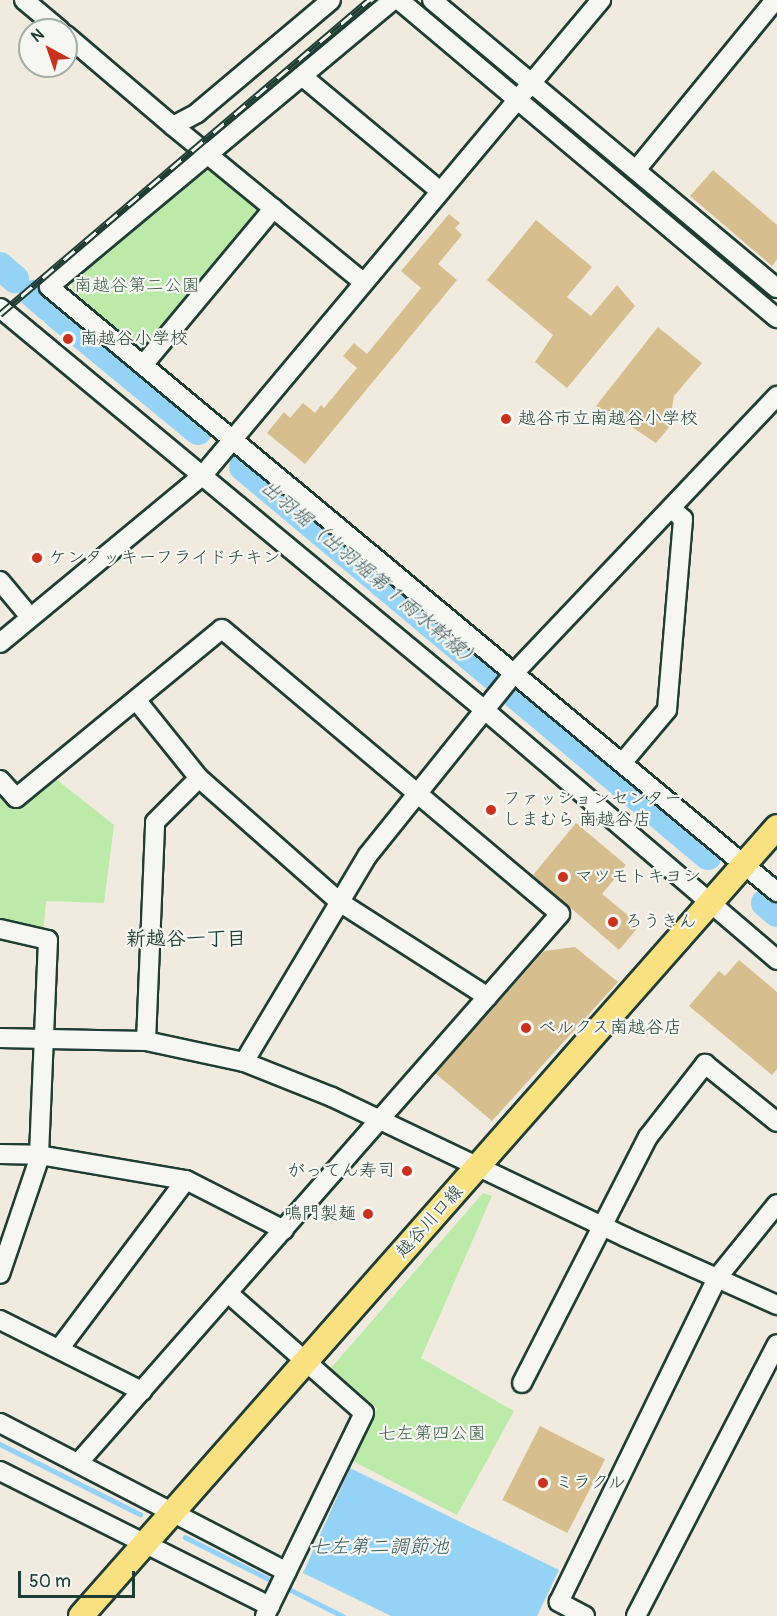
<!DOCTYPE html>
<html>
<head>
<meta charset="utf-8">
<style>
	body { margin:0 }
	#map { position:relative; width:777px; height:1616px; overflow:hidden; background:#f0ebde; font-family:Pangolin,"Klee One",sans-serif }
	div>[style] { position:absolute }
	.green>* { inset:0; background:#bbeaa9 }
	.water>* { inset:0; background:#95d3f6 }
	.stream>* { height:4.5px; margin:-2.25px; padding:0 2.25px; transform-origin:2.25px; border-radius:2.25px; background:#95d3f6 }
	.river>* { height:28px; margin:-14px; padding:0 14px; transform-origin:14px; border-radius:14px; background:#95d3f6 }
	.building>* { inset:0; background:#d7be8e; transform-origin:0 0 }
	.roads { filter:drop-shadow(2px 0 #1f3d34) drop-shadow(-2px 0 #1f3d34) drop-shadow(0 2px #1f3d34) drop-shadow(0 -2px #1f3d34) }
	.minor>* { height:18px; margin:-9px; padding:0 9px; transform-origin:9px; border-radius:9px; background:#f6f6f2 }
	.major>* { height:24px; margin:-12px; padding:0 12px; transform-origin:12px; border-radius:12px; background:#f9e181 }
	.rail>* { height:7px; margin-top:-3.5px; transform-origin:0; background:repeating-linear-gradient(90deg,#f6f6f2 0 14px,#1f3d34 0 28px); box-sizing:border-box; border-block:2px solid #1f3d34 }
	.dots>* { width:16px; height:16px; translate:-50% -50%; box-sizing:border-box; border:3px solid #f6f6f2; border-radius:50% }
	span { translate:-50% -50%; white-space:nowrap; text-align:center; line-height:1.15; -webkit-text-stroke:4.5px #f6f6f2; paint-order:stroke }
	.park-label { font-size:18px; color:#3e604b }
	.poi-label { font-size:18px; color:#1f3d34 }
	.left { translate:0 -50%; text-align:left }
	.right { translate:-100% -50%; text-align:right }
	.street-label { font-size:18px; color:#1f3d34 }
	.water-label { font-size:20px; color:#375b5b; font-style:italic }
	.neighbourhood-label { font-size:20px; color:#1f3d34; font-weight:700 }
	.north { position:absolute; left:18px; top:18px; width:60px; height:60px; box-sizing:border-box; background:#f6f6f2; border:2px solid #a0aca6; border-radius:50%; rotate:320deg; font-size:16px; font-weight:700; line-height:24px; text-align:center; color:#1f3d34 }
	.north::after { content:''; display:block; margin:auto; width:21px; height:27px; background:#c8321e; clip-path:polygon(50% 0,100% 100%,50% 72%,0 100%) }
	.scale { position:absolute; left:18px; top:1571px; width:117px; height:27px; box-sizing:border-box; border:3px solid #1f3d34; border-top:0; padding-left:8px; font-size:18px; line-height:21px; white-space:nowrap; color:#1f3d34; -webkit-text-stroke:4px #f6f6f2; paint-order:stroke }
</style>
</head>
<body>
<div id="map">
	<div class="green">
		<i style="clip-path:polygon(212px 169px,260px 206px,260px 213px,149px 346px,135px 347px,73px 294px,72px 279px,200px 171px)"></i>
		<i style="clip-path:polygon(56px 779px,114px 825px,104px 903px,46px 901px,43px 934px,0 924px,0 797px,12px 810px)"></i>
		<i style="clip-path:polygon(483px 1193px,492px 1196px,421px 1358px,514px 1411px,457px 1515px,353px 1461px,377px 1408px,331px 1368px)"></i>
	</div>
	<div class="water">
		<i style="clip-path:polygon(350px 1468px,559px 1570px,537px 1616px,391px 1616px,303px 1573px)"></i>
	</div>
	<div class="stream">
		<i style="left:0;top:1444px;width:157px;rotate:26.6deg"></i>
		<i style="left:185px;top:1537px;width:101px;rotate:26.6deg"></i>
		<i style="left:291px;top:1590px;width:58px;rotate:26.6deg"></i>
	</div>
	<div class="river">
		<i style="left:0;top:266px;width:20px;rotate:41deg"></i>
		<i style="left:33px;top:294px;width:20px;rotate:41deg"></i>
		<i style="left:56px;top:314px;width:184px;rotate:39.5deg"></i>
		<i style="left:243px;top:467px;width:334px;rotate:39.9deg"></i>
		<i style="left:513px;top:693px;width:254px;rotate:39.9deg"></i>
		<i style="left:765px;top:903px;width:16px;rotate:40deg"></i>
	</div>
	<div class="building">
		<i style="clip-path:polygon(713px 170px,777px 225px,777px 259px,772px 266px,690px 196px)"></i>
		<i style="clip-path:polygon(449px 214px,460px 223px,455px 228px,462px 235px,438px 264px,457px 280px,305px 464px,267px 433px,284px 412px,290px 418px,303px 403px,315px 413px,321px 405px,324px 408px,357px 368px,343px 356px,354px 343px,367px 354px,421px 288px,401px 271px)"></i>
		<i style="clip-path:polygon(536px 220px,592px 267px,567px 297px,591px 316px,617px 285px,635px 306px,567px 388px,535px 362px,553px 335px,487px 280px)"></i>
		<i style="clip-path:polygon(658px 327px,702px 363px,674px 396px,671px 414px,676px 419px,656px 443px,626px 423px,622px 428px,596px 406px)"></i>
		<i style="clip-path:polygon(576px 823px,626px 865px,602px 894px,640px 925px,619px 950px,533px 875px)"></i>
		<i style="clip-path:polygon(575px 947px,618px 982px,492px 1121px,435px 1073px,544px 951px)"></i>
		<i style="clip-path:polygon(739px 960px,777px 992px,777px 1069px,772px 1075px,689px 1006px,719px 971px,725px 976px)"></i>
		<i style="left:540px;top:1426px;width:73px;height:83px;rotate:27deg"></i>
	</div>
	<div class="roads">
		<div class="minor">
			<i style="left:24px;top:0;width:47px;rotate:39.8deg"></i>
			<i style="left:393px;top:0;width:448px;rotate:140.2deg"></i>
			<i style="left:49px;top:287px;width:947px;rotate:39.73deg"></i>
			<i style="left:399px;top:0;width:494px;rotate:40.1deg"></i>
			<i style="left:432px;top:0;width:449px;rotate:39.9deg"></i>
			<i style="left:66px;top:35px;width:140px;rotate:40.4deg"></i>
			<i style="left:173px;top:126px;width:27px;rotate:-28deg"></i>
			<i style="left:197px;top:113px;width:175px;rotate:-40.1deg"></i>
			<i style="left:302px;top:76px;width:180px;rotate:39.8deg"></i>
			<i style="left:173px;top:126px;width:246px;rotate:39.4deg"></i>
			<i style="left:636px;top:170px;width:220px;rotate:-50.7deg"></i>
			<i style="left:0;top:308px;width:633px;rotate:39.68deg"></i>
			<i style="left:487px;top:712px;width:382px;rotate:40.5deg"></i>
			<i style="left:143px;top:365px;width:204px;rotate:-50.2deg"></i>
			<i style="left:0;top:581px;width:47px;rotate:50.2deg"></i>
			<i style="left:0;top:643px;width:264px;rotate:-39.6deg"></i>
			<i style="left:203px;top:475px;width:620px;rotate:-50.04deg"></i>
			<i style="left:137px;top:701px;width:99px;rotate:51.2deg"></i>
			<i style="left:199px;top:778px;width:189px;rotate:41.4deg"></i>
			<i style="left:341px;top:903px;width:174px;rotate:32.6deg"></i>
			<i style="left:623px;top:762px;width:68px;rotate:-49.8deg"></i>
			<i style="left:667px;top:710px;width:192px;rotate:-85.2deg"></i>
			<i style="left:683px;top:519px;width:16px;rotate:-137deg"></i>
			<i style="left:0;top:780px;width:24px;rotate:48deg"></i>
			<i style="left:16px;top:798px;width:266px;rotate:-39.4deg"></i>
			<i style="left:222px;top:629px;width:442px;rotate:40.1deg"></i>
			<i style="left:560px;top:914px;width:729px;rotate:131.27deg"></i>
			<i style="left:0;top:929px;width:49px;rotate:12.9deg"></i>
			<i style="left:48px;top:940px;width:219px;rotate:92.4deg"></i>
			<i style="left:39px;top:1159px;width:121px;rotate:108.7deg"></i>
			<i style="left:0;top:1038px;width:146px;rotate:1.2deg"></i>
			<i style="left:146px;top:1041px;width:100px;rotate:12.1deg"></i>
			<i style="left:244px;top:1062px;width:95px;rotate:21.7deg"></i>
			<i style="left:332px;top:1097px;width:325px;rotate:25.5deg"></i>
			<i style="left:625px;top:1237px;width:167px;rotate:24.1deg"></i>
			<i style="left:146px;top:1041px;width:219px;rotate:-87.6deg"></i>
			<i style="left:155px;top:822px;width:62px;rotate:-45deg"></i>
			<i style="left:244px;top:1062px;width:241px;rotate:-59.1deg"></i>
			<i style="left:368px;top:855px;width:235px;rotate:-51.2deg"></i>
			<i style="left:515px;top:672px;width:381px;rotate:-46.5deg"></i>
			<i style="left:0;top:1154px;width:39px;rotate:1deg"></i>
			<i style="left:39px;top:1155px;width:149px;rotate:9.7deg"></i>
			<i style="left:186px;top:1180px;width:110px;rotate:27deg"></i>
			<i style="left:228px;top:1293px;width:181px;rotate:41.4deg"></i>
			<i style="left:364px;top:1413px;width:226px;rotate:116deg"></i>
			<i style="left:0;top:1320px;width:159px;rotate:26.6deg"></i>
			<i style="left:59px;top:1349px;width:211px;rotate:-53.1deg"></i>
			<i style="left:522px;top:1383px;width:276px;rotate:-62.9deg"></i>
			<i style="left:648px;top:1137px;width:93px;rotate:-52deg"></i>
			<i style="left:705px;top:1064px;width:92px;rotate:38.9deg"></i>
			<i style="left:0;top:1423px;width:323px;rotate:27.4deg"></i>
			<i style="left:0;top:1471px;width:302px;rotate:26.6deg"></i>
			<i style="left:585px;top:1616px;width:30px;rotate:-152deg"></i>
			<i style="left:559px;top:1602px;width:360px;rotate:-64deg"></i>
			<i style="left:717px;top:1278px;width:95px;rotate:-51deg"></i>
			<i style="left:636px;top:1616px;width:306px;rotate:-62.6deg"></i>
		</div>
		<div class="major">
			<i style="left:81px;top:1616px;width:1052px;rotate:-48.58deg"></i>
		</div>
	</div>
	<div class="rail">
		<i style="left:0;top:314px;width:485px;rotate:-40.4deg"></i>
	</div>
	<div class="dots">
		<i style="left:68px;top:339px;background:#c8321e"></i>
		<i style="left:506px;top:419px;background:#c8321e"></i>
		<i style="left:37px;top:558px;background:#c8321e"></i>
		<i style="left:491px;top:810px;background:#c8321e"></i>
		<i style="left:563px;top:877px;background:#c8321e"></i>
		<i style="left:613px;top:922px;background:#c8321e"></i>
		<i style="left:526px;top:1028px;background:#c8321e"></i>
		<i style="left:407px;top:1171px;background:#c8321e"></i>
		<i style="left:368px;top:1214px;background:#c8321e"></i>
		<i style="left:543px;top:1483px;background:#c8321e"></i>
	</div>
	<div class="park-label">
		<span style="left:137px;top:286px">南越谷第二公園</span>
		<span style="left:432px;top:1434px">七左第四公園</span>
	</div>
	<div class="poi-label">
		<span class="left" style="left:80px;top:339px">南越谷小学校</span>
		<span class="left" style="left:518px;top:419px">越谷市立南越谷小学校</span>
		<span class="left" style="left:49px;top:558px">ケンタッキーフライドチキン</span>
		<span class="left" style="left:503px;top:810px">ファッションセンター<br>しまむら 南越谷店</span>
		<span class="left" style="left:575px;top:877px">マツモトキヨシ</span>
		<span class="left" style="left:625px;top:922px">ろうきん</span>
		<span class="left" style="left:538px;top:1028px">ベルクス南越谷店</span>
		<span class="right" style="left:395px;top:1171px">がってん寿司</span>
		<span class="right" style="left:356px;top:1214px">鳴門製麺</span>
		<span class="left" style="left:555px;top:1483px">ミラクル</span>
	</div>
	<div class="street-label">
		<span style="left:430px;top:1222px;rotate:-48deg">越谷川口線</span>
	</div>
	<div class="water-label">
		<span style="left:371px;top:574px;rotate:40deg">出羽堀（出羽堀第１雨水幹線）</span>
		<span style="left:379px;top:1546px">七左第二調節池</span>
	</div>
	<div class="neighbourhood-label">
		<span style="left:186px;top:938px">新越谷一丁目</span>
	</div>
	<div class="north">N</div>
	<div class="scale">50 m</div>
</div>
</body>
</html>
